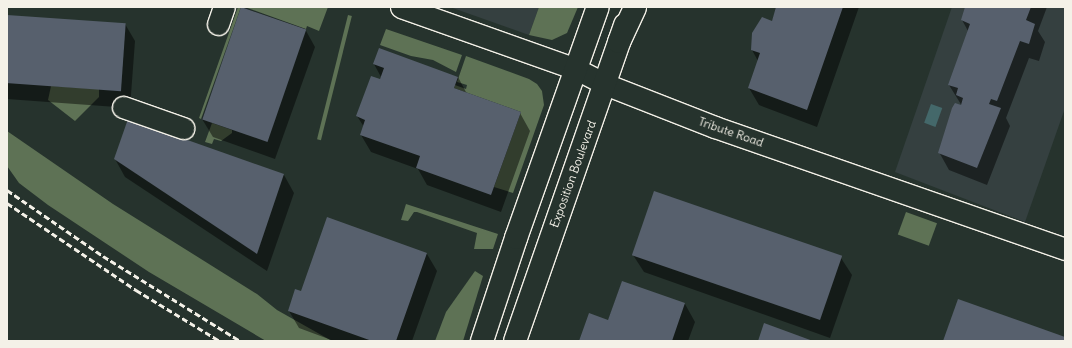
<!DOCTYPE html>
<html>
<head>
<meta charset="utf-8">
<style>
	body { margin:0 }
	#map { position:relative; width:1072px; height:348px; overflow:hidden; background:#26332d; font-family:Delius,sans-serif }
	div>[style] { position:absolute }
	.built>* { inset:0; background:#354040 }
	.green>* { inset:0; background:#5e7255; transform-origin:0 0 }
	.water>* { inset:0; background:#44686a; transform-origin:0 0 }
	.shadow>* { inset:0; background:#0007 }
	.building>* { inset:0; background:#57606d; transform-origin:0 0 }
	.roads { filter:drop-shadow(1px 0 #f4f1e8) drop-shadow(-1px 0 #f4f1e8) drop-shadow(0 1px #f4f1e8) drop-shadow(0 -1px #f4f1e8) }
	.minor>* { height:21px; margin:-10.5px; padding:0 10.5px; transform-origin:10.5px; border-radius:10.5px; background:#26332d }
	.major>* { height:22px; margin:-11px; padding:0 11px; transform-origin:11px; border-radius:11px; background:#26332d }
	.highway>* { height:22px; margin:-11px; padding:0 11px; transform-origin:11px; border-radius:11px; background:#26332d }
	.rail>* { height:3px; margin-top:-1.5px; transform-origin:0; background:repeating-linear-gradient(90deg,#f4f1e8 0 6px,transparent 0 9px) }
	span { translate:-50% -50%; white-space:nowrap; text-align:center; line-height:1.15; -webkit-text-stroke:3.5px #26332d; paint-order:stroke }
	.street-label { font-size:12px; color:#f4f1e8 }
	.frame { position:absolute; inset:0; border:8px solid #f4f1e8; pointer-events:none }
</style>
</head>
<body>
<div id="map">
	<div class="built">
		<i style="clip-path:polygon(450px 7px,539px 7px,529px 35px)"></i>
		<i style="clip-path:polygon(952px 7px,1065px 7px,1065px 108px,1025px 222px,895px 172px)"></i>
	</div>
	<div class="green">
		<i style="clip-path:polygon(238px 7px,241px 7px,201px 119px,199px 118px)"></i>
		<i style="clip-path:polygon(245px 7px,328px 7px,319px 31px,307px 26px,306px 29px)"></i>
		<i style="clip-path:polygon(539px 7px,578px 7px,567px 33px,552px 40px,529px 35px)"></i>
		<i style="left:348px;top:15px;width:4px;height:128px;rotate:14deg"></i>
		<i style="clip-path:polygon(386px 29px,462px 55px,456px 72px,433px 60px,411px 56px,380px 45px)"></i>
		<i style="clip-path:polygon(466px 56px,529px 79px,537px 84px,542px 91px,544px 105px,513px 193px,494px 187px,521px 112px,454px 88px,455px 85px,466px 89px,467px 85px,457px 82px)"></i>
		<i style="clip-path:polygon(51px 86px,99px 89px,99px 97px,75px 121px,48px 100px)"></i>
		<i style="clip-path:polygon(212px 123px,232px 130px,232px 133px,221px 141px,214px 139px,212px 144px,205px 142px)"></i>
		<i style="clip-path:polygon(7px 131px,113px 204px,257px 294px,277px 310px,332px 341px,266px 341px,149px 272px,48px 205px,19px 183px,7px 166px)"></i>
		<i style="clip-path:polygon(406px 204px,498px 234px,493px 249px,474px 249px,477px 233px,417px 212px,414px 212px,408px 221px,401px 220px)"></i>
		<i style="left:906px;top:212px;width:33px;height:24px;rotate:20deg"></i>
		<i style="clip-path:polygon(475px 271px,483px 276px,463px 341px,435px 341px,446px 312px)"></i>
	</div>
	<div class="water">
		<i style="left:931px;top:104px;width:12px;height:20px;rotate:20deg"></i>
	</div>
	<div class="shadow">
		<i style="clip-path:polygon(242px 7px,305px 29px,315px 47px,275px 159px,213px 137px,202px 119px)"></i>
		<i style="clip-path:polygon(777px 7px,859px 7px,817px 127px,759px 105px,749px 88px,758px 61px,752px 50px,772px 22px)"></i>
		<i style="clip-path:polygon(966px 7px,1047px 7px,1038px 31px,1045px 42px,1039px 61px,1029px 58px,1006px 118px,1010px 126px,987px 185px,949px 170px,939px 152px,962px 106px,949px 85px,968px 31px,962px 20px)"></i>
		<i style="clip-path:polygon(7px 16px,125px 24px,135px 41px,130px 108px,7px 99px)"></i>
		<i style="clip-path:polygon(374px 64px,458px 77px,467px 94px,520px 113px,530px 131px,501px 212px,427px 185px,418px 169px,371px 152px,361px 135px,364px 127px,357px 116px,381px 77px)"></i>
		<i style="clip-path:polygon(128px 121px,284px 175px,294px 193px,267px 271px,125px 177px,115px 159px)"></i>
		<i style="clip-path:polygon(328px 219px,427px 254px,437px 271px,412px 341px,334px 341px,299px 328px,289px 311px,302px 292px)"></i>
		<i style="clip-path:polygon(633px 255px,841px 258px,852px 275px,830px 338px,644px 272px)"></i>
		<i style="clip-path:polygon(622px 282px,685px 304px,695px 322px,688px 341px,580px 341px,608px 321px)"></i>
	</div>
	<div class="building">
		<i style="left:241px;top:7px;width:69px;height:119px;rotate:19deg"></i>
		<i style="clip-path:polygon(776px 7px,843px 7px,807px 110px,748px 88px,760px 53px,751px 50px,752px 33px,762px 17px,772px 21px)"></i>
		<i style="clip-path:polygon(965px 7px,1031px 7px,1026px 20px,1035px 24px,1029px 44px,1020px 41px,997px 101px,991px 99px,989px 104px,1001px 108px,977px 168px,938px 153px,952px 108px,955px 103px,961px 105px,963px 98px,956px 95px,958px 88px,948px 85px,970px 24px,961px 20px)"></i>
		<i style="left:7px;top:15px;width:119px;height:68px;rotate:4deg"></i>
		<i style="clip-path:polygon(379px 48px,458px 77px,454px 88px,521px 112px,491px 195px,416px 168px,420px 156px,360px 135px,365px 120px,356px 116px,371px 76px,380px 79px,384px 68px,373px 64px)"></i>
		<i style="clip-path:polygon(128px 119px,284px 174px,257px 254px,114px 159px)"></i>
		<i style="left:654px;top:191px;width:199px;height:68px;rotate:19deg"></i>
		<i style="clip-path:polygon(327px 217px,427px 253px,396px 341px,372px 341px,288px 311px,295px 289px,301px 291px)"></i>
		<i style="clip-path:polygon(622px 281px,685px 303px,672px 341px,579px 341px,589px 313px,608px 320px)"></i>
		<i style="clip-path:polygon(958px 299px,1065px 337px,1065px 341px,943px 341px)"></i>
		<i style="clip-path:polygon(764px 323px,813px 341px,758px 341px)"></i>
	</div>
	<div class="roads">
		<div class="minor">
			<i style="left:401px;top:7px;width:186px;rotate:19.5deg"></i>
			<i style="left:576px;top:69px;width:33px;rotate:27deg"></i>
			<i style="left:605px;top:84px;width:118px;rotate:21.4deg"></i>
			<i style="left:715px;top:127px;width:371px;rotate:19.2deg"></i>
			<i style="left:218px;top:24px;width:18px;rotate:-71deg"></i>
			<i style="left:123px;top:107px;width:64px;rotate:19.3deg"></i>
		</div>
		<div class="major">
			<i style="left:482px;top:341px;width:108px;rotate:-71.7deg"></i>
			<i style="left:516px;top:238px;width:245px;rotate:-70.5deg"></i>
			<i style="left:515px;top:341px;width:335px;rotate:-70.8deg"></i>
		</div>
		<div class="highway">
			<i style="left:619px;top:42px;width:38px;rotate:-65deg"></i>
		</div>
	</div>
	<div class="rail">
		<i style="left:7px;top:190px;width:116px;rotate:34.5deg"></i>
		<i style="left:103px;top:256px;width:161px;rotate:31.8deg"></i>
		<i style="left:7px;top:203px;width:156px;rotate:34deg"></i>
		<i style="left:136px;top:290px;width:98px;rotate:31.3deg"></i>
	</div>
	<div class="street-label">
		<span style="left:731px;top:132px;rotate:19deg">Tribute Road</span>
		<span style="left:573px;top:174px;rotate:-70deg">Exposition Boulevard</span>
	</div>
	<div class="frame"></div>
</div>
</body>
</html>
